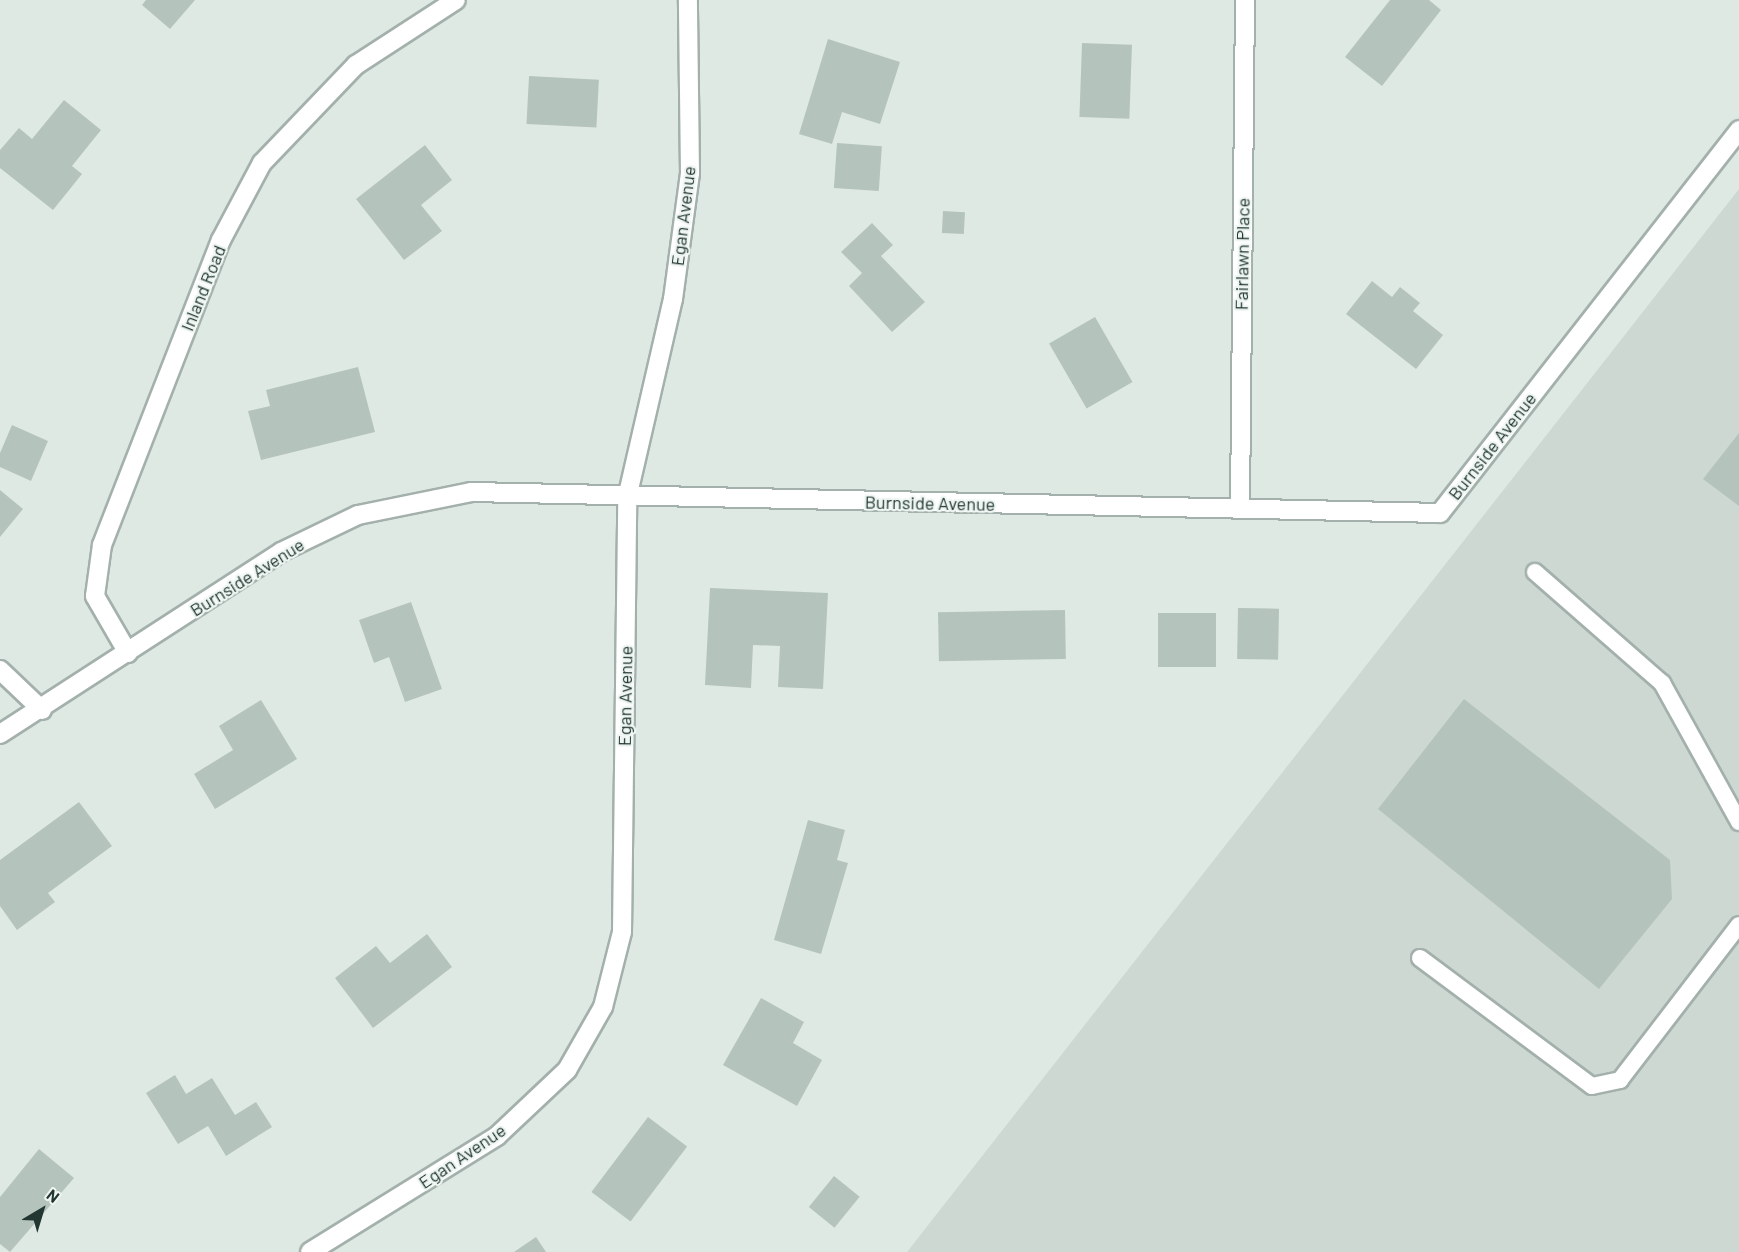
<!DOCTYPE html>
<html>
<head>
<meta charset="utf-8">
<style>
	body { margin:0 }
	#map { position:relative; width:1739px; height:1252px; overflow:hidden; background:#dfe9e4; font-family:Barlow,sans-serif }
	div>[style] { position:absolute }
	.built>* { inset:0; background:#cdd8d3 }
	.building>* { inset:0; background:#b5c3bd; transform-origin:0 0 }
	.roads { filter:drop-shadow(2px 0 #a3b0ab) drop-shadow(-2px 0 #a3b0ab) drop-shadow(0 2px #a3b0ab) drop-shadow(0 -2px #a3b0ab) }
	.lane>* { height:16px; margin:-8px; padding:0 8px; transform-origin:8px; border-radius:8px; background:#fff }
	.street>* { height:18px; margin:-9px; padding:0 9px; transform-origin:9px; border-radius:9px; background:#fff }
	span { translate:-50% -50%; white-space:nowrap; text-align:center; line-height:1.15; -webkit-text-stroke:4.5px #eff6f2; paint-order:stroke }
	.street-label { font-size:18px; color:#223731 }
	.north { position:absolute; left:12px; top:1180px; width:60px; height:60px; -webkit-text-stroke:4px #eff6f2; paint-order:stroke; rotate:38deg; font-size:16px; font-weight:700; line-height:24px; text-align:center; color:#223731 }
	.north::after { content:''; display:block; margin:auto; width:21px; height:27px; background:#223731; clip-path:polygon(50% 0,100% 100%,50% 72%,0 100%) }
</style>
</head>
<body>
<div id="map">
	<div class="built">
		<i style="clip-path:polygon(1739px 189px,1739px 1252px,907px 1252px)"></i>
	</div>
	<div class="building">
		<i style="clip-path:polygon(146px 0,195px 0,170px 29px,142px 5px)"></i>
		<i style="clip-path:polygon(1390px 0,1429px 0,1441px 10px,1382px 86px,1345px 57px)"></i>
		<i style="clip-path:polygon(828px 39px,900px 62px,880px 124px,842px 112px,832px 144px,799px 134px)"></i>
		<i style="left:1082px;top:43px;width:50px;height:74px;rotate:2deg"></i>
		<i style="left:529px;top:76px;width:70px;height:48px;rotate:3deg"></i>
		<i style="clip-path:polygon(64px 100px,101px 130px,72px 166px,82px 174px,53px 210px,0 168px,0 150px,19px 128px,32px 139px)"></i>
		<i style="left:837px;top:143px;width:45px;height:45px;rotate:4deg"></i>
		<i style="clip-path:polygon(425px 145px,452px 180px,421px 205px,442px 231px,404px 260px,356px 199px)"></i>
		<i style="left:943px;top:211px;width:22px;height:22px;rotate:3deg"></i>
		<i style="clip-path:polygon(872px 223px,893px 245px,881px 256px,925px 302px,892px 332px,849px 286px,862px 273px,841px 252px)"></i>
		<i style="clip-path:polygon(1372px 281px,1392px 297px,1400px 287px,1420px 303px,1413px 311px,1443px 335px,1416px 369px,1346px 314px)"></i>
		<i style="left:1095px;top:317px;width:75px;height:53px;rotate:60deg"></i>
		<i style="clip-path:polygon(358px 367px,375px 432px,261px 460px,248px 411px,270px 406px,266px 390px)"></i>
		<i style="clip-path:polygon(12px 425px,48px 441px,31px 481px,0 467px,0 453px)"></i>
		<i style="clip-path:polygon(1739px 433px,1739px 506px,1703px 479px)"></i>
		<i style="clip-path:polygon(0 490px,23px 509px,0 537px)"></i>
		<i style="clip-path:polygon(710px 588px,828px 593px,823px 689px,778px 687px,780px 646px,753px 645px,751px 688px,705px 685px)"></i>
		<i style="clip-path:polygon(411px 602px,442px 689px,405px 702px,389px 657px,374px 663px,359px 620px)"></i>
		<i style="left:1238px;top:608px;width:41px;height:51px;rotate:1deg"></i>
		<i style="left:1065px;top:610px;width:49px;height:127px;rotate:89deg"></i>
		<i style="left:1158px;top:613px;width:58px;height:54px"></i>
		<i style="clip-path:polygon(1464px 699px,1670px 860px,1672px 899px,1599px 989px,1378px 809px)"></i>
		<i style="clip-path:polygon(261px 700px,297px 759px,215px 809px,194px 774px,233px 750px,219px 726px)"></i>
		<i style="clip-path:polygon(79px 802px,112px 846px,48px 893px,55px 902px,17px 930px,0 906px,0 860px)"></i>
		<i style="clip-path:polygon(808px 820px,845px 830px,837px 860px,848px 863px,821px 954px,774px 940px)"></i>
		<i style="clip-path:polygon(427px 934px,452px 967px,373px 1028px,335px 978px,376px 946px,390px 963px)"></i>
		<i style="clip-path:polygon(761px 998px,804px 1022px,793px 1043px,822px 1060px,797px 1106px,723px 1065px)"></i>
		<i style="clip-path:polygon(175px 1075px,186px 1094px,212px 1078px,235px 1115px,256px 1102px,272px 1127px,226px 1156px,208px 1126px,178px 1144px,146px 1093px)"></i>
		<i style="left:648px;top:1117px;width:49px;height:94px;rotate:37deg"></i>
		<i style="clip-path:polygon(39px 1149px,74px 1178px,10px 1252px,0 1244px,0 1197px)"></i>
		<i style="left:834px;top:1176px;width:33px;height:40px;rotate:39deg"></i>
		<i style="clip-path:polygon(536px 1237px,546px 1252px,514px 1252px)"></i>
	</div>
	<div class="roads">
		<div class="lane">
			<i style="left:1535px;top:572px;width:169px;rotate:41.2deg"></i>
			<i style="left:1662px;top:683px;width:159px;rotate:61deg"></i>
			<i style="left:1420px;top:958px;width:214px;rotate:36.7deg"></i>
			<i style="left:1592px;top:1086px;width:29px;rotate:-12deg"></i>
			<i style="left:1620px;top:1080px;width:195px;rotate:-52.5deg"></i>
		</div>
		<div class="street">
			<i style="left:1240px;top:508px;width:508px;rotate:-89.44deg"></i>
			<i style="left:128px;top:653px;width:66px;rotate:-120.1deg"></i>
			<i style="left:95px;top:596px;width:51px;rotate:-82.2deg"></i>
			<i style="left:102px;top:545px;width:327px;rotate:-68.7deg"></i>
			<i style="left:221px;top:240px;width:87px;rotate:-62deg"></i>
			<i style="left:262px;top:163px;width:136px;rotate:-46.2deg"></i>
			<i style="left:356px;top:65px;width:119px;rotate:-33deg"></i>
			<i style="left:0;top:670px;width:58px;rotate:43.6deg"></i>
			<i style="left:0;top:734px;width:335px;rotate:-32.9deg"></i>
			<i style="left:281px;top:552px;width:85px;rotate:-25.7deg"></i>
			<i style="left:358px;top:515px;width:115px;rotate:-11.5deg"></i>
			<i style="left:471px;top:492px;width:969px;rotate:1.24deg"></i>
			<i style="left:1440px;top:513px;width:486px;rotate:-52deg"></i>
			<i style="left:310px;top:1252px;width:220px;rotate:-31.8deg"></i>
			<i style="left:497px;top:1136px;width:96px;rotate:-43.3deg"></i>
			<i style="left:567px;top:1070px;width:73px;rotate:-60.3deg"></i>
			<i style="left:603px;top:1007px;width:77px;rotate:-75.8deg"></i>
			<i style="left:622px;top:932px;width:434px;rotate:-89.3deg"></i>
			<i style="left:627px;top:498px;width:204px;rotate:-77deg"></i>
			<i style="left:673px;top:299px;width:127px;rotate:-82.3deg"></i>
			<i style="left:690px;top:173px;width:173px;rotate:-90.7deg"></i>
		</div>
	</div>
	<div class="street-label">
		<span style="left:683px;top:216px;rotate:-83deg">Egan Avenue</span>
		<span style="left:1242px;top:254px;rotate:-89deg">Fairlawn Place</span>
		<span style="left:203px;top:288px;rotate:-68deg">Inland Road</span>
		<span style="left:1492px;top:446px;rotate:-52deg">Burnside Avenue</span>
		<span style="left:930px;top:503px;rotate:1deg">Burnside Avenue</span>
		<span style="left:247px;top:577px;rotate:-32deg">Burnside Avenue</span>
		<span style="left:625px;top:696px;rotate:-89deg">Egan Avenue</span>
		<span style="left:462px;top:1156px;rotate:-34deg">Egan Avenue</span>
	</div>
	<div class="north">N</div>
</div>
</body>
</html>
